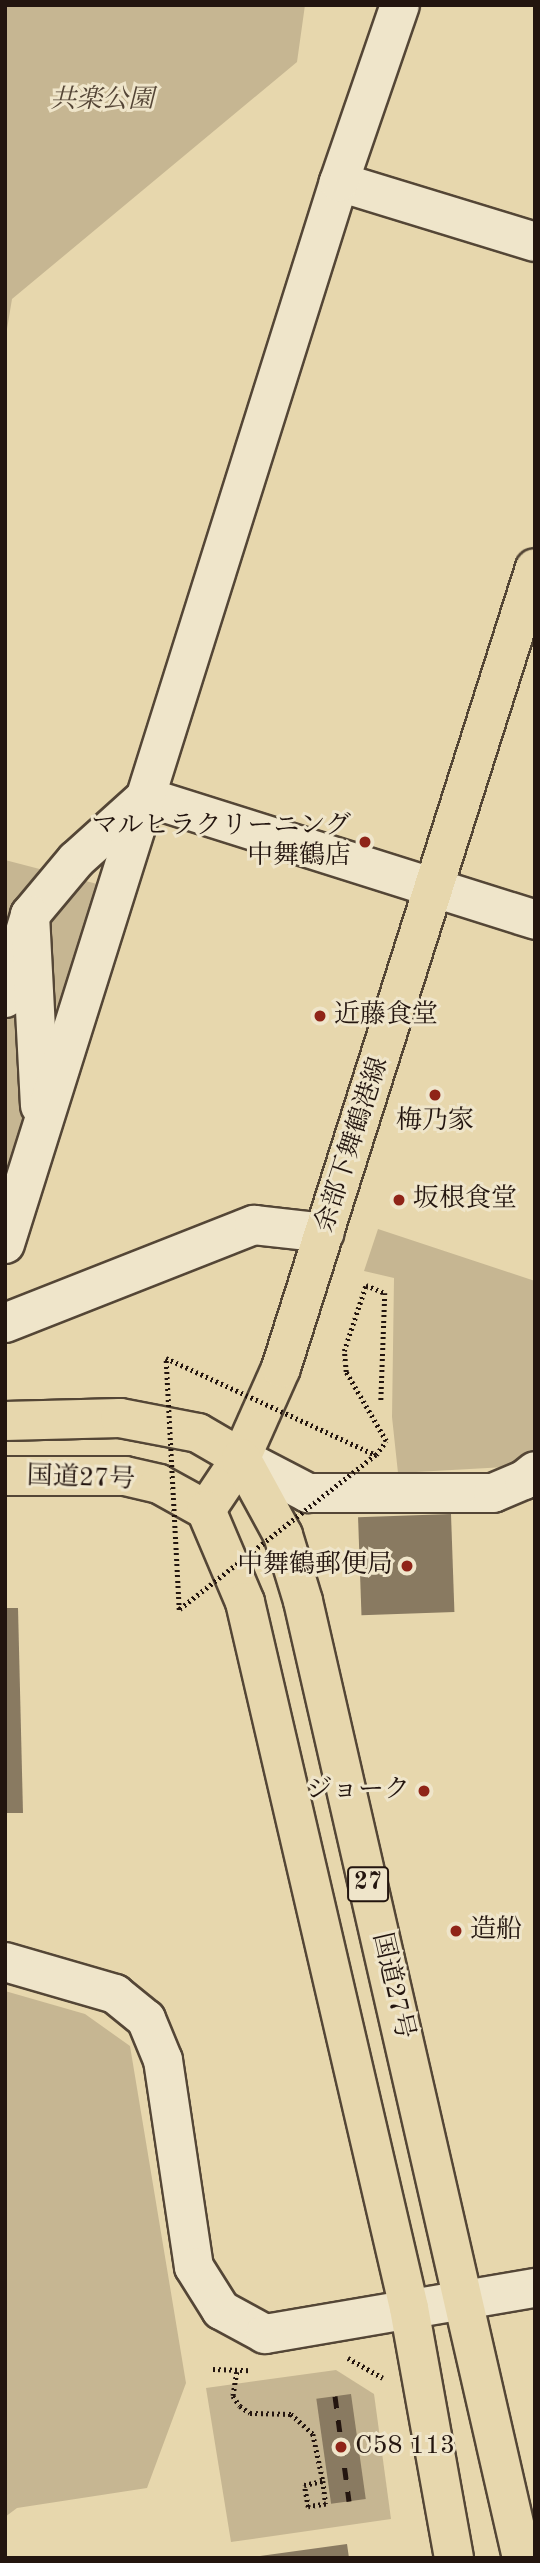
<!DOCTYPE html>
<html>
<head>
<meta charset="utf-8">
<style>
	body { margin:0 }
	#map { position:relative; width:540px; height:2563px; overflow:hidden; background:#e7d7ad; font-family:"Old Standard TT","Noto Serif JP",serif }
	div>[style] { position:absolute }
	.green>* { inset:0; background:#c6b692 }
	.building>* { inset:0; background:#897a61; transform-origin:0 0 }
	.path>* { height:4.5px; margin-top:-2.25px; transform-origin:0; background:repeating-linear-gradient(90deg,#23150f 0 2px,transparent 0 5.5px) }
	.roads { filter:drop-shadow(2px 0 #544636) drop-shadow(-2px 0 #544636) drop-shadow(0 2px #544636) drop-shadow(0 -2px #544636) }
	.minor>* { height:38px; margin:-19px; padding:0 19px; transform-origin:19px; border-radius:19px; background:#efe5ca }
	.major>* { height:38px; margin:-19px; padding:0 19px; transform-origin:19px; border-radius:19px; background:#e7d7ad }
	.highway>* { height:38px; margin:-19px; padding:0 19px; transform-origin:19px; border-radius:19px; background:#e7d7ad }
	.rail>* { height:5px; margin-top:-2.5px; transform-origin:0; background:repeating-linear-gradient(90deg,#23150f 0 12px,transparent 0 24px) }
	.path-bridge>* { height:4.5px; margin-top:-2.25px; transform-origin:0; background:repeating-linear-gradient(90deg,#23150f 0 2px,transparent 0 5.5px) }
	.dots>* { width:19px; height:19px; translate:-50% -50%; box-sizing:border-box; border:4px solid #efe5ca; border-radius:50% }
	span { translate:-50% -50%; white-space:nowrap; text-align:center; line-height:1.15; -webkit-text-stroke:6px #efe5ca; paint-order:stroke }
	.shield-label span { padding:2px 5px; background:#efe5ca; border:2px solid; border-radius:5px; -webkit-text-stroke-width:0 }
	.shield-label { font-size:24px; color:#23150f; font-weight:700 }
	.park-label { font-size:26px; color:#544536; font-style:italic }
	.poi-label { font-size:26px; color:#23150f }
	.right { translate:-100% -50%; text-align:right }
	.left { translate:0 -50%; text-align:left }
	.street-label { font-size:26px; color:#23150f }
	.frame { position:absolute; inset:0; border:7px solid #23150f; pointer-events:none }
</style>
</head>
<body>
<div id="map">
	<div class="green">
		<i style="clip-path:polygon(5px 5px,305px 5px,297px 62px,12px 299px,5px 341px)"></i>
		<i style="clip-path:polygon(5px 860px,101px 885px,5px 1180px)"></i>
		<i style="clip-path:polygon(378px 1229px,535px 1281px,535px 1451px,522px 1466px,398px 1473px,392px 1417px,394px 1278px,364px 1271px)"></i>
		<i style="clip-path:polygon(5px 1991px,85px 2014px,130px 2046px,186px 2383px,147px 2488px,17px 2508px,5px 2517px)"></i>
		<i style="clip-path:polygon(336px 2370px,374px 2394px,391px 2519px,231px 2542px,206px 2388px)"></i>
	</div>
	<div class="building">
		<i style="left:451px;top:1514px;width:98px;height:93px;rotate:88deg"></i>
		<i style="clip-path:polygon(5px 1608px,18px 1608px,23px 1813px,5px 1813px)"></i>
		<i style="left:351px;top:2394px;width:106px;height:35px;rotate:82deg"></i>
		<i style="clip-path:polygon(347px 2544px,349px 2558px,260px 2558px,260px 2556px)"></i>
	</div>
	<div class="path">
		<i style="left:376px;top:1455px;width:17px;rotate:-54deg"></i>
		<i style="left:386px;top:1441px;width:80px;rotate:-120.1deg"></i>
		<i style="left:346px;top:1372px;width:21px;rotate:-95deg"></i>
		<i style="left:344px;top:1351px;width:70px;rotate:-71.6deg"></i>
		<i style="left:366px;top:1285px;width:21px;rotate:23deg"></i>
		<i style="left:385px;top:1293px;width:107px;rotate:92.1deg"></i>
		<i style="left:348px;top:2358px;width:40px;rotate:29.7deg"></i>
		<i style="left:213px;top:2369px;width:37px;rotate:2deg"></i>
		<i style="left:237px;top:2372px;width:24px;rotate:99deg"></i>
		<i style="left:233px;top:2396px;width:12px;rotate:55deg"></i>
		<i style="left:240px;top:2406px;width:12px;rotate:35deg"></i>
		<i style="left:250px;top:2413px;width:41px;rotate:1.4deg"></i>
		<i style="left:291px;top:2414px;width:30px;rotate:42deg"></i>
		<i style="left:313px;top:2434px;width:48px;rotate:78deg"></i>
		<i style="left:323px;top:2481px;width:23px;rotate:83deg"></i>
		<i style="left:326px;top:2504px;width:18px;rotate:171deg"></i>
		<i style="left:308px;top:2507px;width:22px;rotate:-100deg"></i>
		<i style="left:304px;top:2485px;width:19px;rotate:-12deg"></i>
	</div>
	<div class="roads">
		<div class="minor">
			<i style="left:339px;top:182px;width:205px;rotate:17deg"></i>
			<i style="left:146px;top:797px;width:408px;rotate:17.5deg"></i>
			<i style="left:30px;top:915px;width:72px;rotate:-50.1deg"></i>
			<i style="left:76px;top:860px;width:94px;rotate:-42deg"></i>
			<i style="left:5px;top:998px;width:87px;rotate:-73.2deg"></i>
			<i style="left:30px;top:915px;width:191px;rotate:87deg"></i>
			<i style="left:5px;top:1244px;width:1113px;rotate:-72.54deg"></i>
			<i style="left:339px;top:182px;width:187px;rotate:-71deg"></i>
			<i style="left:5px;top:1323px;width:268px;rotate:-21.5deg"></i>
			<i style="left:254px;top:1225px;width:71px;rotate:6.4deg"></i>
			<i style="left:241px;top:1458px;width:76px;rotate:27.6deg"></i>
			<i style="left:308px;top:1493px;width:185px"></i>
			<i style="left:493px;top:1493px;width:34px;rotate:-23deg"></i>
			<i style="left:524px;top:1480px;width:14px;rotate:-39deg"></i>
			<i style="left:5px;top:1962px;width:115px;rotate:16.2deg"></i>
			<i style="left:115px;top:1994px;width:40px;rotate:39deg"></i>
			<i style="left:146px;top:2019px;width:44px;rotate:67.5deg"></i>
			<i style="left:163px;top:2060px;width:209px;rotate:81.5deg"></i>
			<i style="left:194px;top:2267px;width:51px;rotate:57.9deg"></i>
			<i style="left:221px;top:2310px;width:50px;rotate:28.6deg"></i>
			<i style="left:265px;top:2334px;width:274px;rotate:-9.7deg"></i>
		</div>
		<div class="major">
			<i style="left:206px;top:1510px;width:63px;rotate:-56.1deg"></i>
			<i style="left:241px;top:1458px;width:98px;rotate:-66deg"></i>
			<i style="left:281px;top:1368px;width:839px;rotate:-72.39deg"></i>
		</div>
		<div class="highway">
			<i style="left:5px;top:1421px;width:115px;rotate:-1.5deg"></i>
			<i style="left:120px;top:1418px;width:79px;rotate:10.9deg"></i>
			<i style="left:198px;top:1433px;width:50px;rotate:30.2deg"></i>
			<i style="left:241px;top:1458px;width:88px;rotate:61.4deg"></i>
			<i style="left:283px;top:1535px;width:69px;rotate:73.1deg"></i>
			<i style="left:303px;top:1601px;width:982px;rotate:77.11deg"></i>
			<i style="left:5px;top:1476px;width:120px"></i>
			<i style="left:125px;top:1476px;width:35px;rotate:13deg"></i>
			<i style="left:159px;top:1484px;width:54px;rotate:29deg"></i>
			<i style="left:206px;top:1510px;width:100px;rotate:67deg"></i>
			<i style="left:245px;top:1602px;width:725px;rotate:76.92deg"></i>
			<i style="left:409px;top:2308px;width:254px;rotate:79.8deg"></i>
		</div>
	</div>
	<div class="rail">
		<i style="left:335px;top:2396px;width:106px;rotate:82.4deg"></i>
	</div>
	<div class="path-bridge">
		<i style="left:166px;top:1358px;width:231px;rotate:24.8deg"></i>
		<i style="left:376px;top:1455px;width:251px;rotate:141.8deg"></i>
		<i style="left:179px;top:1610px;width:252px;rotate:-93deg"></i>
	</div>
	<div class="dots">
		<i style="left:365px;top:842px;background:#8f2418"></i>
		<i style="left:320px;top:1016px;background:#8f2418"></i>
		<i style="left:435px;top:1095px;background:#8f2418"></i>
		<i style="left:399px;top:1200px;background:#8f2418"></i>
		<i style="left:407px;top:1566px;background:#8f2418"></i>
		<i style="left:424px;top:1791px;background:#8f2418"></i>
		<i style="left:456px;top:1931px;background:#8f2418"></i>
		<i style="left:341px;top:2447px;background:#8f2418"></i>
	</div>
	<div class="shield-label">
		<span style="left:368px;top:1884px">27</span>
	</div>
	<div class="park-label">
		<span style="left:102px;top:101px">共楽公園</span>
	</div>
	<div class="poi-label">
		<span class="right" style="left:351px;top:842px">マルヒラクリーニング<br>中舞鶴店</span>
		<span class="left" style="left:334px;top:1016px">近藤食堂</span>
		<span style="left:435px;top:1122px">梅乃家</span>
		<span class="left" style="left:413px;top:1200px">坂根食堂</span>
		<span class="right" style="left:393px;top:1566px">中舞鶴郵便局</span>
		<span class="right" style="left:410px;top:1791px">ジョーク</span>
		<span class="left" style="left:470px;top:1931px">造船</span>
		<span class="left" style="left:355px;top:2447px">C58 113</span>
	</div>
	<div class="street-label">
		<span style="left:353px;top:1145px;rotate:-72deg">余部下舞鶴港線</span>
		<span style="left:81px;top:1479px;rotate:2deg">国道27号</span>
		<span style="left:392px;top:1986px;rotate:77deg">国道27号</span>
	</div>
	<div class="frame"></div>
</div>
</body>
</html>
